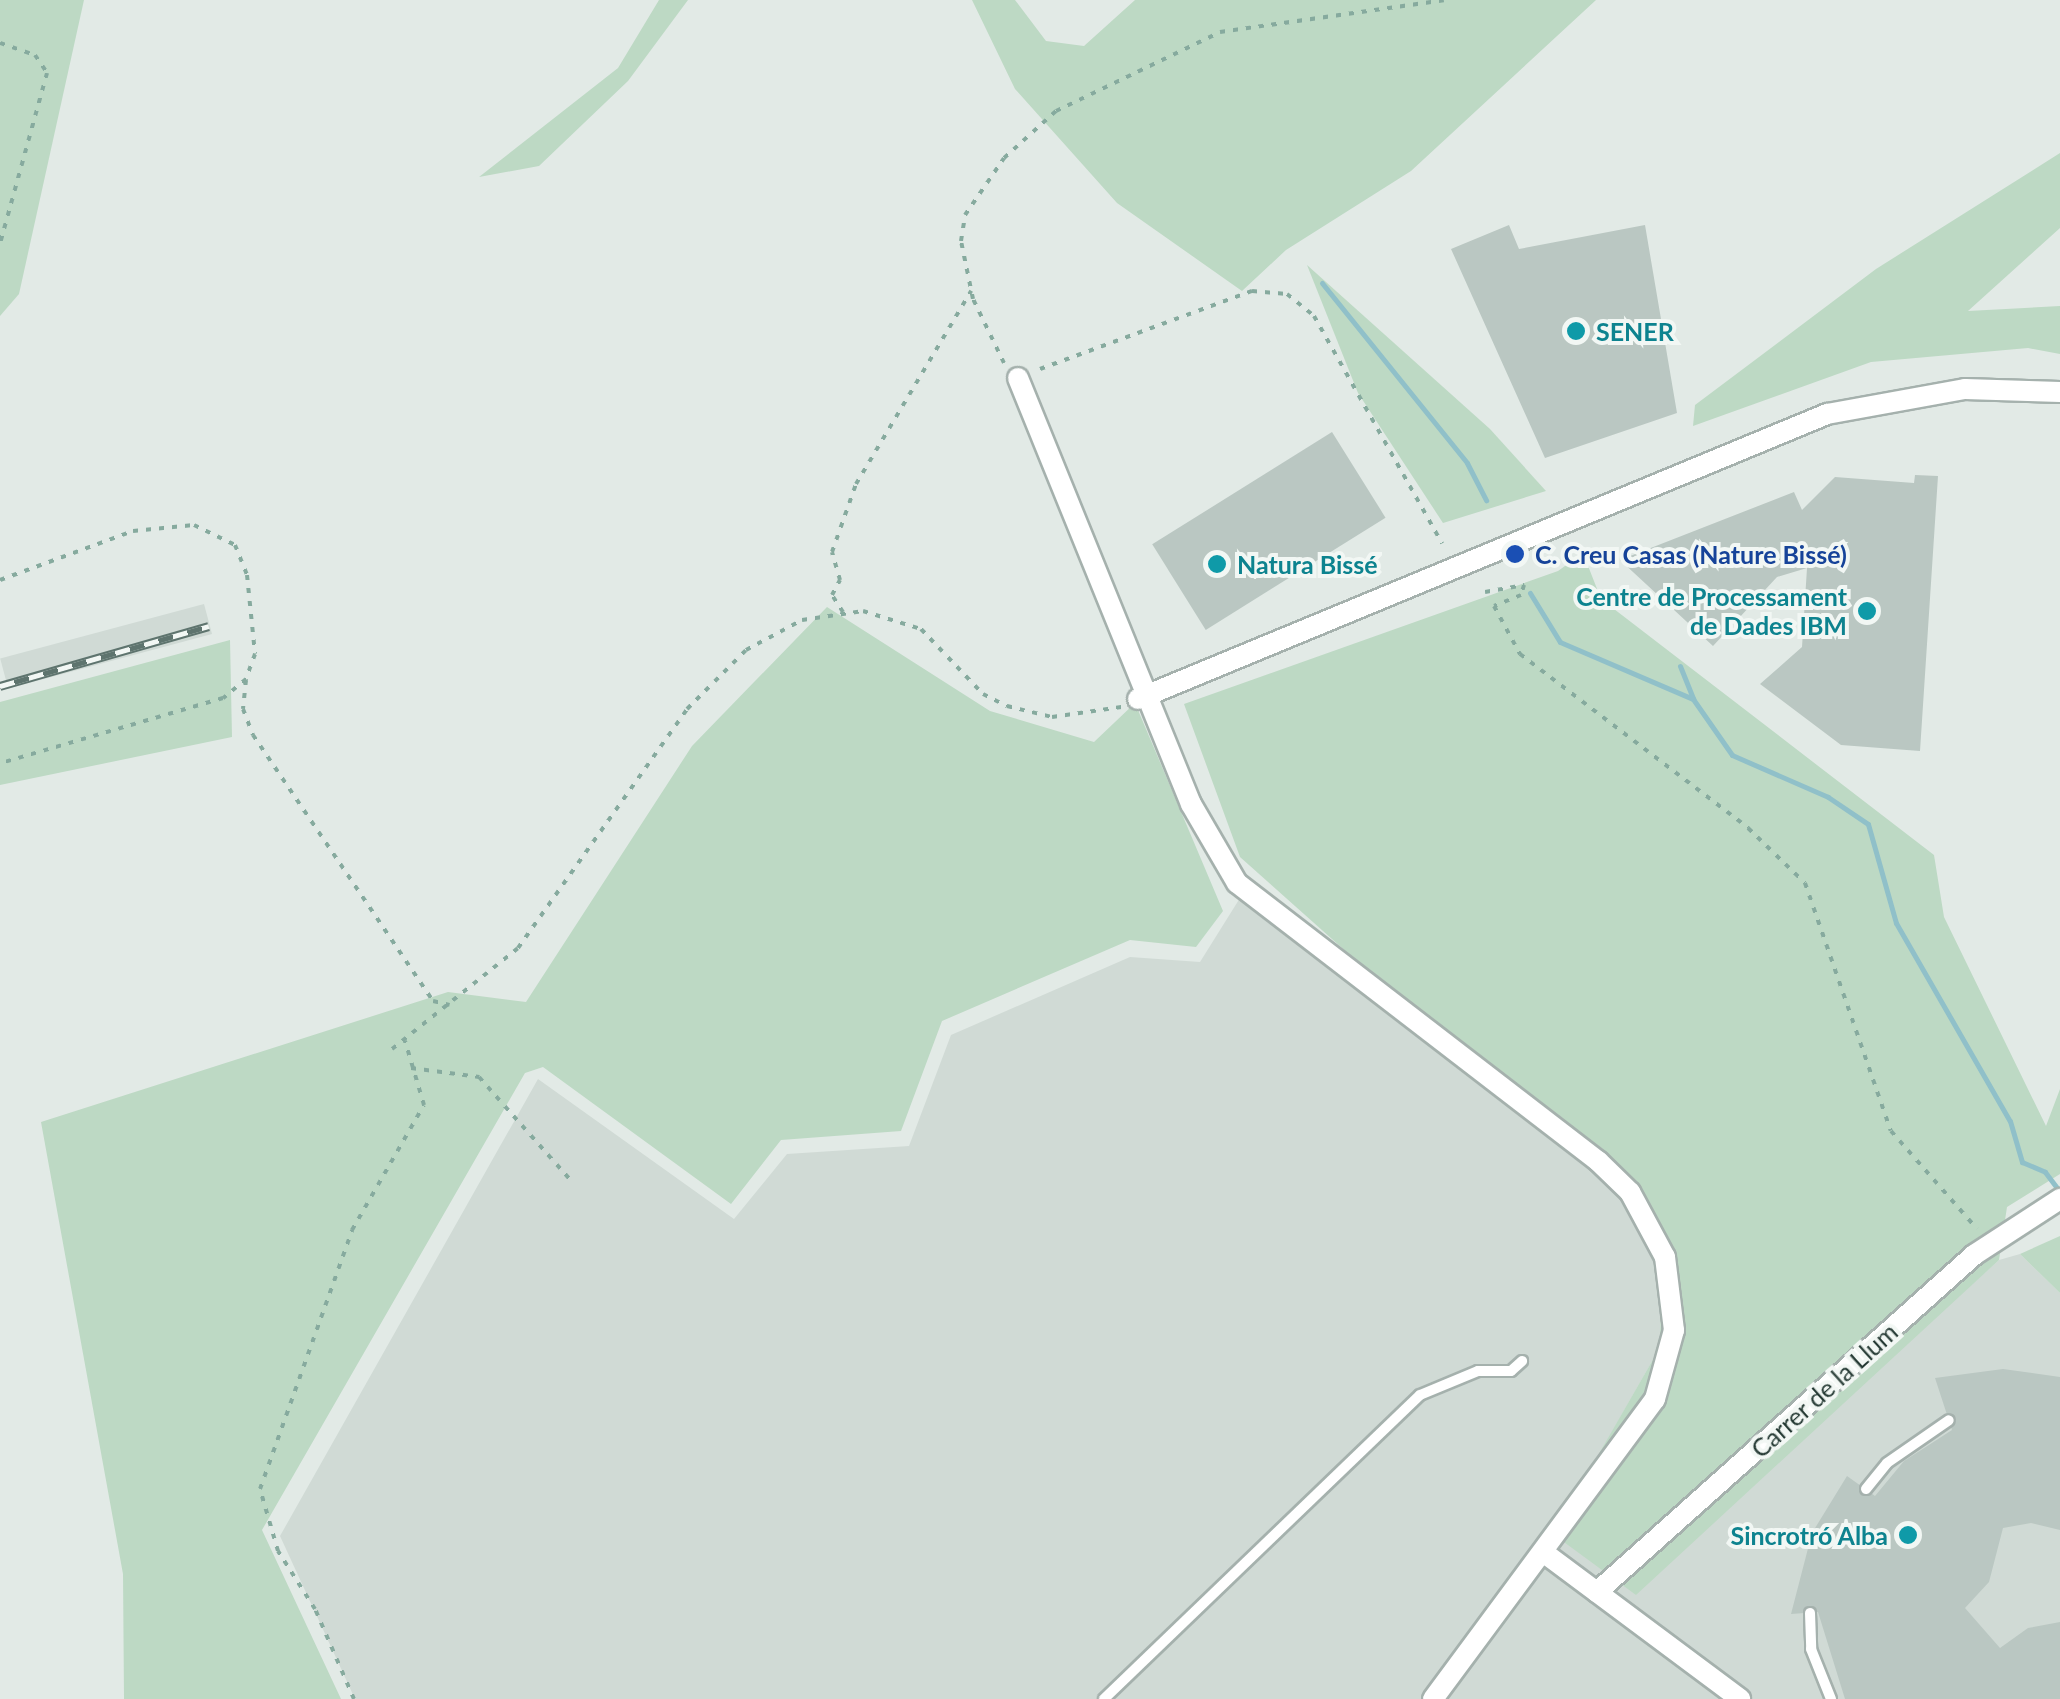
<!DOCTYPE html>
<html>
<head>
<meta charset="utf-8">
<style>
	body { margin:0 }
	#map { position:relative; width:2060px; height:1699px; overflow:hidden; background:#e2eae6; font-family:Lato,sans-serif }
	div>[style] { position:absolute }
	.built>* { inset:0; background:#d0dad5; transform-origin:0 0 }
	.green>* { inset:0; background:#bdd9c4 }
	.stream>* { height:5px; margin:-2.5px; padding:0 2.5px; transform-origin:2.5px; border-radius:2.5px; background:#90c0c9 }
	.building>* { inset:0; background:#bac7c2; transform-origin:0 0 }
	.path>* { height:4px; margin-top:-2px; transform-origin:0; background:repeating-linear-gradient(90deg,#86aa9e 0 5px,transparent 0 13px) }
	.roads { filter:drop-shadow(2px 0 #a5b1ad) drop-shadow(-2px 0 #a5b1ad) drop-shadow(0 2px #a5b1ad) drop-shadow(0 -2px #a5b1ad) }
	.lane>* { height:10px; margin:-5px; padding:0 5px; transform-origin:5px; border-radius:5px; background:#fff }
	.street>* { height:20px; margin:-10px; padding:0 10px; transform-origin:10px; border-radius:10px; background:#fff }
	.rail>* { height:9px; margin-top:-4.5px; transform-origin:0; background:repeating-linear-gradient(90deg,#f2f7f4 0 15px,#5e746e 0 30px); box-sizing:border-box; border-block:2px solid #5e746e }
	.dots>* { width:28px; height:28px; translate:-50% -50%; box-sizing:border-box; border:5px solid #f2f7f4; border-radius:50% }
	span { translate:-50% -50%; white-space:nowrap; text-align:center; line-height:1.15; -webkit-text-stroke:8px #f2f7f4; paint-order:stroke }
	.culture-label { font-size:25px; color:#0d838f; font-weight:700 }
	.left { translate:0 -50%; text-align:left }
	.right { translate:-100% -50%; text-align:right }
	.transit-label { font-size:25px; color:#164399; font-weight:700 }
	.street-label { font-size:25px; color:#243933 }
</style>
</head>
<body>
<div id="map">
	<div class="built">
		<i style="left:204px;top:604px;width:31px;height:211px;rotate:75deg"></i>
		<i style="clip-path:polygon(1240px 898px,1527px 1115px,1627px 1202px,1664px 1268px,1659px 1349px,1554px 1534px,1785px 1451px,1999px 1260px,2020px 1254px,2060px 1293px,2060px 1699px,355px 1699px,280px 1536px,538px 1079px,734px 1219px,787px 1154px,909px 1146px,951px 1035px,1130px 957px,1200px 962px)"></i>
	</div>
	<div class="green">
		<i style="clip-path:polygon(0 0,84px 0,19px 294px,0 316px)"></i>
		<i style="clip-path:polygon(659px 0,688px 0,628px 81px,539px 166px,479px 177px,618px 68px)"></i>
		<i style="clip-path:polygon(972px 0,1015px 0,1046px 41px,1084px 46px,1135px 0,1596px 0,1411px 171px,1286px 250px,1242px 291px,1117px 203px,1015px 89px)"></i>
		<i style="clip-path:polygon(2060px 153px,2060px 228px,1968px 311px,2060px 306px,2060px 354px,2028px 348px,1871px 362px,1693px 426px,1695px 405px,1876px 269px)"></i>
		<i style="clip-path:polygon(1307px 265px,1490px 429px,1546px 491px,1443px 523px,1358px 393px)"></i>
		<i style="clip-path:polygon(1583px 553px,1601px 599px,1934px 855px,1944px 917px,2046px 1126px,2060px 1089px,2060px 1174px,2007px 1207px,1999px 1260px,1636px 1595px,1553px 1534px,1659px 1349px,1664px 1268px,1627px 1202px,1240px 857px,1184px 704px,1558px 571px)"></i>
		<i style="clip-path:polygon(827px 607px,990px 711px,1094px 742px,1135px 703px,1223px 911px,1196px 947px,1130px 940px,942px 1021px,901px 1131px,781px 1140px,731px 1204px,543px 1067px,525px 1073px,262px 1530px,341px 1699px,124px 1699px,123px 1574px,41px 1122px,448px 992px,526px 1002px,692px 746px)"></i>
		<i style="clip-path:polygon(230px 640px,232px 737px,0 785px,0 702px)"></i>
		<i style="clip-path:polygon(2060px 1236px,2060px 1293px,2020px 1254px)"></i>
	</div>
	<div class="stream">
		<i style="left:1322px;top:283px;width:231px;rotate:51.1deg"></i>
		<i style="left:1467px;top:463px;width:42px;rotate:62.8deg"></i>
		<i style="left:1530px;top:593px;width:57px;rotate:58.5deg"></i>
		<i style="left:1560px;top:642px;width:145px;rotate:23.2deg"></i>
		<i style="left:1693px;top:699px;width:68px;rotate:55.1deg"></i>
		<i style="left:1732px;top:755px;width:105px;rotate:23.6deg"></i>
		<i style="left:1828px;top:797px;width:48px;rotate:34deg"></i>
		<i style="left:1868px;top:824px;width:103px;rotate:74.2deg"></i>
		<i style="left:1896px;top:923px;width:228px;rotate:60.1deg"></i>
		<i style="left:2010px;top:1121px;width:43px;rotate:73.7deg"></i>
		<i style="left:2022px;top:1162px;width:25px;rotate:23deg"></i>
		<i style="left:2045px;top:1172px;width:25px;rotate:53deg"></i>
		<i style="left:1680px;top:666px;width:35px;rotate:68deg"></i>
	</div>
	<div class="building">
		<i style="clip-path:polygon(1509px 225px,1519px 249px,1645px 225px,1677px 413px,1545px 458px,1451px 249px)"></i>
		<i style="left:1332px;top:432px;width:101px;height:212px;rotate:58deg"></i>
		<i style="clip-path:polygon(1915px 475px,1938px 476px,1920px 751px,1841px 745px,1760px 684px,1802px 647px,1807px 568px,1777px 577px,1713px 646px,1620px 560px,1794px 492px,1802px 510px,1835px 477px,1914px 483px)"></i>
		<i style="clip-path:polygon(2003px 1369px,2060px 1377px,2060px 1530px,2031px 1523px,2003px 1528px,1989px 1582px,1965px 1608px,2000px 1648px,2028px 1628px,2060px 1622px,2060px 1699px,1845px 1699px,1818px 1612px,1791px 1614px,1812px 1533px,1847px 1476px,1875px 1496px,1904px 1461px,1952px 1430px,1935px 1378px)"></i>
	</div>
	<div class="path">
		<i style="left:0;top:43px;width:37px;rotate:19deg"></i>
		<i style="left:35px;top:55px;width:22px;rotate:56deg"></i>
		<i style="left:47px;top:73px;width:177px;rotate:105.4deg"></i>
		<i style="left:1004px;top:363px;width:71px;rotate:-115.8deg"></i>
		<i style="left:973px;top:299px;width:59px;rotate:-101.7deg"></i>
		<i style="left:961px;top:241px;width:26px;rotate:-81deg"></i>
		<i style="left:965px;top:215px;width:69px;rotate:-55.6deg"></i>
		<i style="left:1004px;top:158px;width:70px;rotate:-42.1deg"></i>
		<i style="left:1056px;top:111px;width:182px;rotate:-25.7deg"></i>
		<i style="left:1220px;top:32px;width:226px;rotate:-8.1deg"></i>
		<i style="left:1040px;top:369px;width:226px;rotate:-20.2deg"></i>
		<i style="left:1252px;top:291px;width:35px;rotate:5deg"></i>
		<i style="left:1287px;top:294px;width:35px;rotate:39deg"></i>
		<i style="left:1314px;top:316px;width:261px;rotate:60.6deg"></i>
		<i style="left:0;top:580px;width:142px;rotate:-20.2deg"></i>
		<i style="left:133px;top:531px;width:61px;rotate:-5.6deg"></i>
		<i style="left:194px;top:525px;width:46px;rotate:26deg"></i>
		<i style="left:235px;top:545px;width:32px;rotate:68deg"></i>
		<i style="left:247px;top:575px;width:79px;rotate:84.2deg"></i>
		<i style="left:255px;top:654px;width:27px;rotate:110deg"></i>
		<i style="left:246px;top:679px;width:30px;rotate:140deg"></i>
		<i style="left:223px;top:698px;width:232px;rotate:163.7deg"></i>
		<i style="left:1485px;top:592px;width:40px;rotate:-10deg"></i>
		<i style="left:1524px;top:585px;width:10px;rotate:107deg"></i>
		<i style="left:1521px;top:595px;width:29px;rotate:158deg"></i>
		<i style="left:1494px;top:606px;width:55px;rotate:61.6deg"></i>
		<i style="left:1520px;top:654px;width:287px;rotate:37.3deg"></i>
		<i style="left:1748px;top:828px;width:79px;rotate:44deg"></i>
		<i style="left:1805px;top:883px;width:262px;rotate:70.9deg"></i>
		<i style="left:1891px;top:1131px;width:130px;rotate:48.7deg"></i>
		<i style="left:843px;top:612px;width:20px;rotate:-123deg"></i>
		<i style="left:832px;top:595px;width:17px;rotate:-62deg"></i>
		<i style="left:840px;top:580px;width:29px;rotate:-106deg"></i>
		<i style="left:832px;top:552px;width:72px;rotate:-70.6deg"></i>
		<i style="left:856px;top:484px;width:225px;rotate:-59.2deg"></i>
		<i style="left:246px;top:680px;width:29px;rotate:96deg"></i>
		<i style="left:243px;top:709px;width:28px;rotate:69deg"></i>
		<i style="left:253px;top:735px;width:321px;rotate:55.9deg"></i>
		<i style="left:433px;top:1001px;width:17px;rotate:13deg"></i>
		<i style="left:392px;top:1049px;width:161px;rotate:-38.7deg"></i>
		<i style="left:518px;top:948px;width:293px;rotate:-54.7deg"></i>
		<i style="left:687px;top:709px;width:83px;rotate:-45deg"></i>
		<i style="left:746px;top:650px;width:64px;rotate:-28.2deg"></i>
		<i style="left:802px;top:620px;width:62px;rotate:-8.4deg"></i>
		<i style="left:863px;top:611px;width:61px;rotate:17.2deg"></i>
		<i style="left:921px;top:629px;width:90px;rotate:46.4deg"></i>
		<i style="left:983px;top:694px;width:27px;rotate:27deg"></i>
		<i style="left:1007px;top:706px;width:46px;rotate:13.7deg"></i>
		<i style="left:1052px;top:717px;width:70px;rotate:-8.2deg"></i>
		<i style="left:411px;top:1068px;width:69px;rotate:7.5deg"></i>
		<i style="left:479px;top:1077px;width:142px;rotate:48.4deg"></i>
		<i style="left:354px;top:1699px;width:98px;rotate:-113.4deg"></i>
		<i style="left:315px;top:1609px;width:69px;rotate:-122.5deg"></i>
		<i style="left:278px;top:1551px;width:65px;rotate:-106.2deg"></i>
		<i style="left:260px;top:1489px;width:275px;rotate:-70.4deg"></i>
		<i style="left:352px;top:1230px;width:144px;rotate:-60.1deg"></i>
		<i style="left:424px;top:1105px;width:67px;rotate:-106.5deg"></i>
	</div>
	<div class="roads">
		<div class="lane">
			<i style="left:1866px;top:1489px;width:33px;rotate:-51deg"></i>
			<i style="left:1887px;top:1463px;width:75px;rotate:-34.7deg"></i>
			<i style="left:1810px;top:1613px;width:36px;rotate:88deg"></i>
			<i style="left:1811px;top:1649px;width:54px;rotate:68.2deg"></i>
			<i style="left:1104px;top:1699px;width:438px;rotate:-43.9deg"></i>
			<i style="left:1420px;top:1395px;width:63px;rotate:-22.5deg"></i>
			<i style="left:1478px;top:1371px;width:33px"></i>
			<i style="left:1511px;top:1371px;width:15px;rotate:-42deg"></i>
		</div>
		<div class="street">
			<i style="left:1018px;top:378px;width:460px;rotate:67.9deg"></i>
			<i style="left:1191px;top:804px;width:91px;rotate:59.8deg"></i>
			<i style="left:1237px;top:883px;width:456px;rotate:37.6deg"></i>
			<i style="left:1598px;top:1161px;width:45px;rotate:44.1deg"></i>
			<i style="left:1630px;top:1192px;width:74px;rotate:61.7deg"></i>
			<i style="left:1665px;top:1257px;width:74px;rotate:83deg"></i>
			<i style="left:1674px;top:1330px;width:72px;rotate:105.4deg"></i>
			<i style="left:1655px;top:1399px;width:373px;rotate:126.5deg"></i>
			<i style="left:1138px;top:699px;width:746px;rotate:-22.47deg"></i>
			<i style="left:1827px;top:414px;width:140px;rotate:-10.3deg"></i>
			<i style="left:1965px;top:389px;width:95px;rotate:1.8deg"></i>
			<i style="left:1543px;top:1552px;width:246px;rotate:36.7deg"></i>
			<i style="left:1597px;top:1592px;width:506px;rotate:-41.79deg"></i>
			<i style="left:1974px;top:1255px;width:103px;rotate:-33.1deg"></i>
		</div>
	</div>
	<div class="rail">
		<i style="left:0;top:686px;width:217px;rotate:-16deg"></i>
	</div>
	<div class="dots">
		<i style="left:1576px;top:331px;background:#0f9aa8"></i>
		<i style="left:1515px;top:554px;background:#1a4fb4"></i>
		<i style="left:1217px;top:564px;background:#0f9aa8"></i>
		<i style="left:1867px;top:611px;background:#0f9aa8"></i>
		<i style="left:1908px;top:1535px;background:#0f9aa8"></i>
	</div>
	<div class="culture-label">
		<span class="left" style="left:1596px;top:331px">SENER</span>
		<span class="left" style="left:1237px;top:564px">Natura Bissé</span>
		<span class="right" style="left:1847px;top:611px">Centre de Processament<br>de Dades IBM</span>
		<span class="right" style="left:1888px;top:1535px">Sincrotró Alba</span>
	</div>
	<div class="transit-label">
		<span class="left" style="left:1535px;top:554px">C. Creu Casas (Nature Bissé)</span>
	</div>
	<div class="street-label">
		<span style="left:1824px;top:1390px;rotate:-42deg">Carrer de la Llum</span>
	</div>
</div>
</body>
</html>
